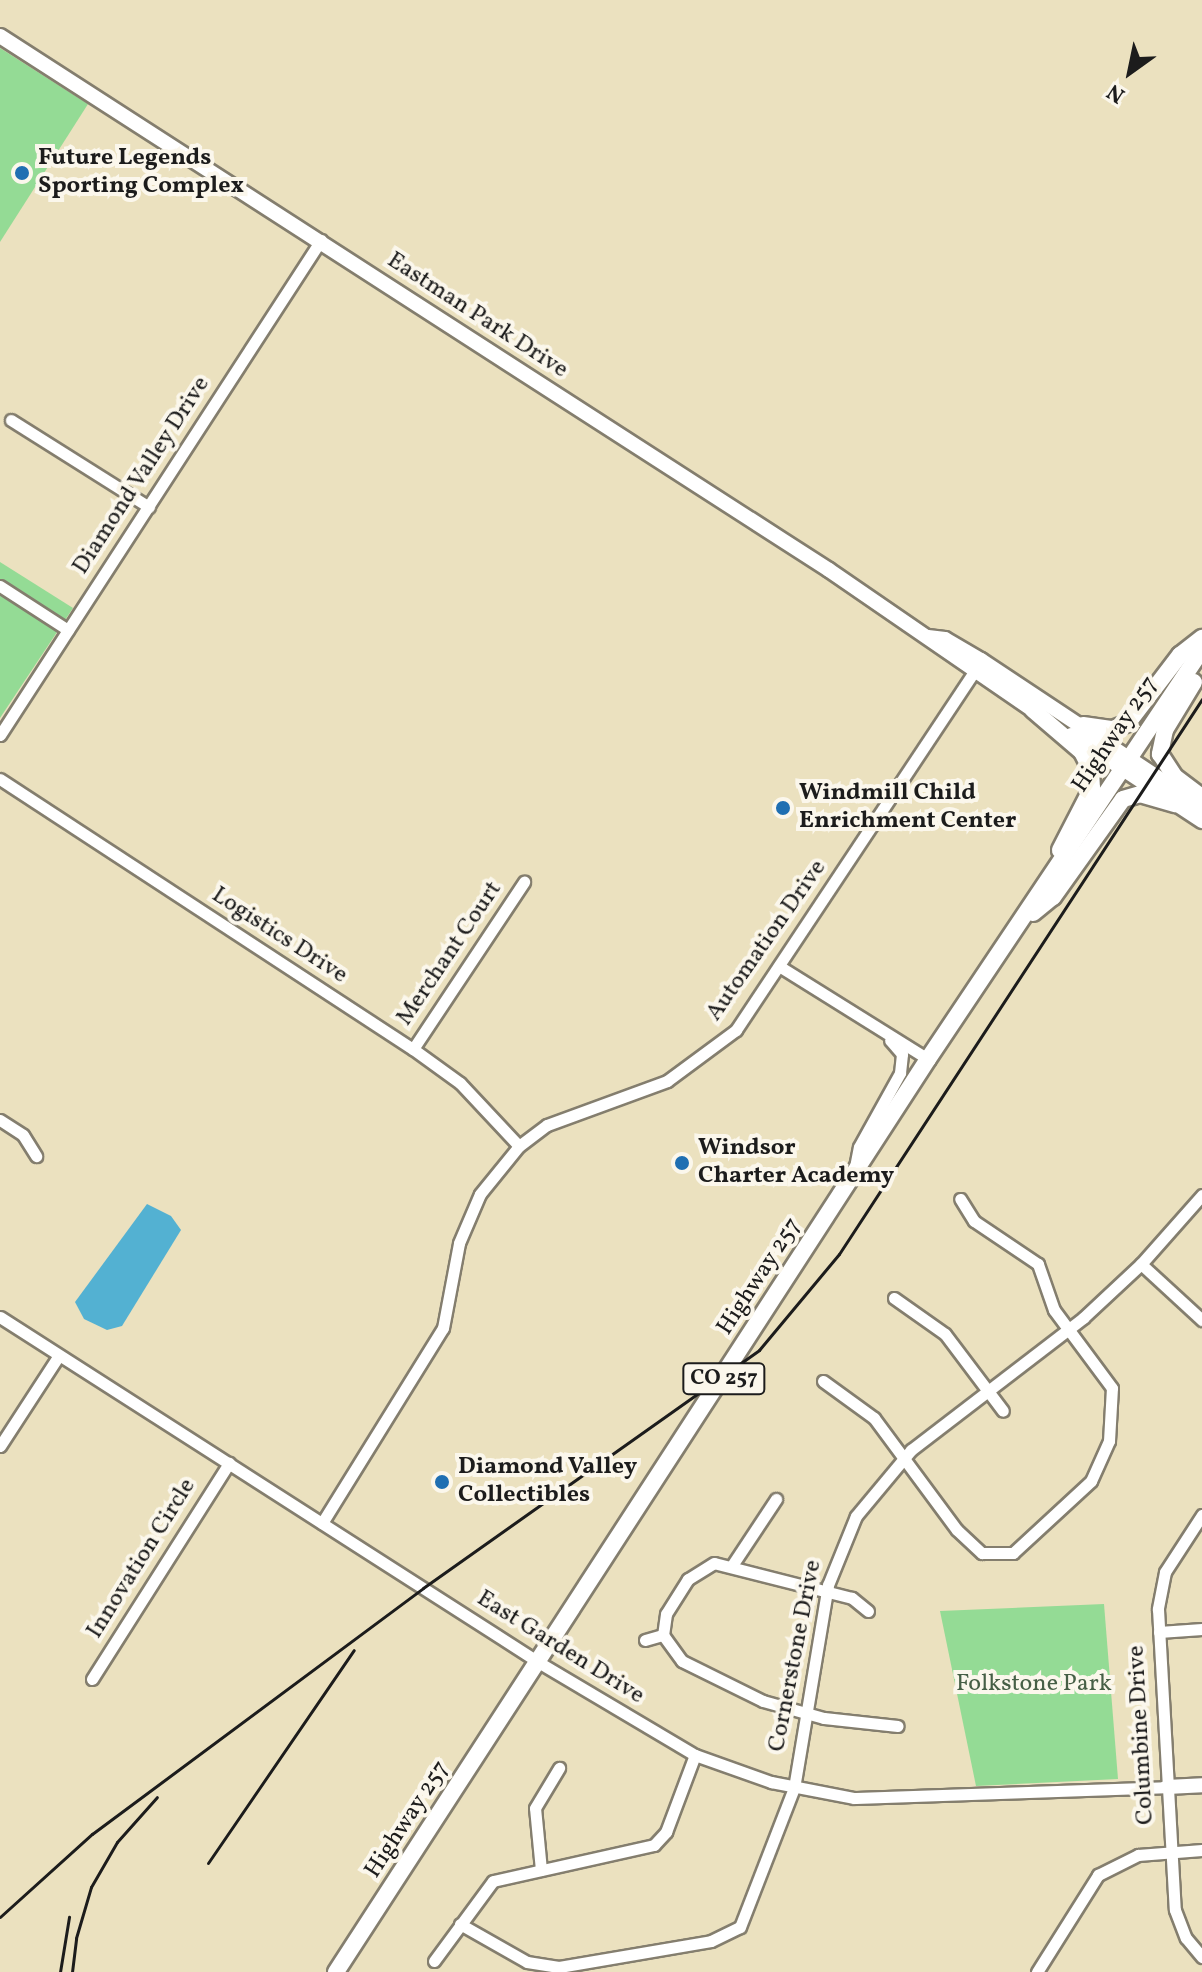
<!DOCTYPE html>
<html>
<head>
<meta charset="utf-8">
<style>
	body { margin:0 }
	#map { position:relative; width:1202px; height:1972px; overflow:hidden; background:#ebe1bf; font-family:Vollkorn,serif }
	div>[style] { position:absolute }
	.green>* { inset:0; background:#94db95 }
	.water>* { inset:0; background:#53b1d2 }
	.roads { filter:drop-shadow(2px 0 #847e6e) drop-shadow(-2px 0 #847e6e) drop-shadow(0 2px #847e6e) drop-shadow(0 -2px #847e6e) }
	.minor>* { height:11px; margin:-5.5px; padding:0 5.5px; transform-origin:5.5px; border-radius:5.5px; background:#fff }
	.tertiary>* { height:14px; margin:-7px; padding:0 7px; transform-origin:7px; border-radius:7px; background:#fff }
	.primary>* { height:16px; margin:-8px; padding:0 8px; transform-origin:8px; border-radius:8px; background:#fff }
	.rail>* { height:3px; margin:-1.5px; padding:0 1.5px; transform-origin:1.5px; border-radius:1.5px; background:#1c1c1c }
	.dots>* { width:22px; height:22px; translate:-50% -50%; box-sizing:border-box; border:4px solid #fbf7ec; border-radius:50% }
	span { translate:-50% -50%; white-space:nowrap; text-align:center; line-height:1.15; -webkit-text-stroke:8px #fbf7ec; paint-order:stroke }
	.shield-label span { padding:2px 6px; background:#fbf7ec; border:2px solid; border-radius:6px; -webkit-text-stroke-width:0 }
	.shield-label { font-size:22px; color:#1c1c1c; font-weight:700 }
	.poi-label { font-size:24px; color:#1c1c1c; font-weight:700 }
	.left { translate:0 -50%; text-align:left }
	.street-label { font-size:24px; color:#1c1c1c }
	.park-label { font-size:24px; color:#465f46 }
	.north { position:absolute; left:1090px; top:32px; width:80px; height:80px; -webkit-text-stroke:6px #fbf7ec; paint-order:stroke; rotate:213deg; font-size:22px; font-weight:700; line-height:32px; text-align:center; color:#1c1c1c }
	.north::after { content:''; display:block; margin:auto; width:28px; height:36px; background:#1c1c1c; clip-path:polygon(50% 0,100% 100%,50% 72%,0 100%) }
</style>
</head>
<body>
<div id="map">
	<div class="green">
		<i style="clip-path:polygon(0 48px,88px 104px,0 242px)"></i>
		<i style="clip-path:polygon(0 562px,73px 608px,0 718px)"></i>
		<i style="clip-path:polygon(1104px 1604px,1118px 1779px,976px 1786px,940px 1611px)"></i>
	</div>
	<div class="water">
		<i style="clip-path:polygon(147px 1204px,171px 1216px,181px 1230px,122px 1326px,107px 1330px,84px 1319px,75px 1302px)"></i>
	</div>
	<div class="roads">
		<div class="minor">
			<i style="left:11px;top:420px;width:163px;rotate:32.2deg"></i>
			<i style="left:0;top:586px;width:81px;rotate:32.9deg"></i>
			<i style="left:0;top:735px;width:590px;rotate:-57.04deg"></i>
			<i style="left:0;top:779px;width:493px;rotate:33.2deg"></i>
			<i style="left:413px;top:1049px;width:58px;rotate:35.9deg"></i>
			<i style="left:460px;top:1083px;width:86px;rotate:46.9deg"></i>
			<i style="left:779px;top:966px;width:176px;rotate:32deg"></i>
			<i style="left:413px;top:1049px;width:201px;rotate:-56.4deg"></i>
			<i style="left:0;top:1120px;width:27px;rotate:33deg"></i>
			<i style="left:23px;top:1135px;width:25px;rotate:58deg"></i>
			<i style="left:855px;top:1167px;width:20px;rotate:-79deg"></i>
			<i style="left:859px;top:1147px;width:85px;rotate:-61deg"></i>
			<i style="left:900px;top:1073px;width:19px;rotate:-84deg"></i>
			<i style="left:902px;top:1054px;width:18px;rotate:-131deg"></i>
			<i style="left:1141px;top:1264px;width:83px;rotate:42.6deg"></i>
			<i style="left:894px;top:1298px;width:62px;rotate:35.2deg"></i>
			<i style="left:945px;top:1334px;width:96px;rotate:53deg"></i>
			<i style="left:0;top:1317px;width:641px;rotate:32.65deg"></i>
			<i style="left:540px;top:1663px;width:180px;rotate:30.7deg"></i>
			<i style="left:695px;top:1755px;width:81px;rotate:19.6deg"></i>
			<i style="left:771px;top:1782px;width:85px;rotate:10.9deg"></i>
			<i style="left:854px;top:1798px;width:313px;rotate:-2deg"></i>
			<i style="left:823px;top:1381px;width:63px;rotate:36deg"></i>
			<i style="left:874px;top:1418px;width:139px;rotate:53.5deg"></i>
			<i style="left:957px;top:1530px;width:34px;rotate:43deg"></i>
			<i style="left:982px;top:1553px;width:31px"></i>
			<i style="left:1013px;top:1553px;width:106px;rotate:-42.7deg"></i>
			<i style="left:1091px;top:1481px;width:44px;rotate:-65.8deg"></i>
			<i style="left:1109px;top:1441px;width:53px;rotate:-86.8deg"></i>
			<i style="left:1112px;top:1388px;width:97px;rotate:-126.6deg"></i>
			<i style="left:1054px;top:1310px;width:49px;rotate:-109.2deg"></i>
			<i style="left:1038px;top:1264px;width:77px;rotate:-146.1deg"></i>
			<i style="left:974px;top:1221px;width:26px;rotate:-122deg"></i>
			<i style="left:0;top:1446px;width:108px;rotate:-57deg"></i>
			<i style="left:1202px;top:1515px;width:68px;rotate:123deg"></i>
			<i style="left:1165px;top:1572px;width:38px;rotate:101deg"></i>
			<i style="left:1158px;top:1609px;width:301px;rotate:86.8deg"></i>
			<i style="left:1175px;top:1910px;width:30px;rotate:69deg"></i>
			<i style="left:1186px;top:1938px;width:25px;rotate:50deg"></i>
			<i style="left:322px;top:1523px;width:229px;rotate:-58.2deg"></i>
			<i style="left:443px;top:1328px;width:86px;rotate:-79.3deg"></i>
			<i style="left:459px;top:1243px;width:53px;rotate:-66.8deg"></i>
			<i style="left:480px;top:1194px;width:62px;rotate:-50.9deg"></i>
			<i style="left:519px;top:1146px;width:35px;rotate:-37deg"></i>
			<i style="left:547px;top:1125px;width:128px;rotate:-20.1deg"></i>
			<i style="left:667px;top:1081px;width:86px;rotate:-36.5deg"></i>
			<i style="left:736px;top:1030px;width:430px;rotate:-56.4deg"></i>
			<i style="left:733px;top:1564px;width:78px;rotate:-56.5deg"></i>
			<i style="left:868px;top:1611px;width:21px;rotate:-141deg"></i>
			<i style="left:852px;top:1598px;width:142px;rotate:-165.8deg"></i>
			<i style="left:714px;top:1563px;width:31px;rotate:148deg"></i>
			<i style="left:688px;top:1579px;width:41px;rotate:122.2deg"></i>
			<i style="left:666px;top:1614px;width:21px;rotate:98deg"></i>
			<i style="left:663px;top:1635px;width:32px;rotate:54deg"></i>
			<i style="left:682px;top:1661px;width:90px;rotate:26.3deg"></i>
			<i style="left:763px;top:1701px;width:63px;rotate:15.6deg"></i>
			<i style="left:824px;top:1718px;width:74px;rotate:6.2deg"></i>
			<i style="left:1159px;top:1632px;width:43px;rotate:-4deg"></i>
			<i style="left:645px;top:1640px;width:19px;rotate:-16deg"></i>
			<i style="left:92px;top:1679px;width:256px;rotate:-57.6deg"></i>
			<i style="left:541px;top:1870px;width:62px;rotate:-95.5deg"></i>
			<i style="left:535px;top:1808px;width:47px;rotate:-59deg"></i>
			<i style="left:460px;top:1924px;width:77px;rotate:29.6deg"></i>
			<i style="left:527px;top:1962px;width:32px;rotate:9deg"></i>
			<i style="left:559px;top:1967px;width:154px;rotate:-9.7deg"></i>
			<i style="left:711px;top:1941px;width:32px;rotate:-26deg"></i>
			<i style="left:740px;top:1927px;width:149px;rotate:-68.8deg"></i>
			<i style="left:794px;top:1788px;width:206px;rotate:-80.5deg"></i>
			<i style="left:828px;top:1585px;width:74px;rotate:-67.9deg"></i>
			<i style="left:856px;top:1516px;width:86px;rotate:-50.2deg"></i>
			<i style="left:911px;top:1450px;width:217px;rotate:-37.5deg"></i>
			<i style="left:1083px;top:1318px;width:79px;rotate:-43deg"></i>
			<i style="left:1141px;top:1264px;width:92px;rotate:-48.5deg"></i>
			<i style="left:434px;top:1961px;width:99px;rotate:-53.6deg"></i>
			<i style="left:493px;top:1881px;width:165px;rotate:-12.6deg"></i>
			<i style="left:654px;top:1845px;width:18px;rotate:-47deg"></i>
			<i style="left:666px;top:1832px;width:82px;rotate:-69.4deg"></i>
			<i style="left:1037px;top:1972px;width:115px;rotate:-57.8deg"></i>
			<i style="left:1098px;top:1875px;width:45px;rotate:-26.6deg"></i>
			<i style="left:1138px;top:1855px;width:64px;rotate:-4.5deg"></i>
		</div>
		<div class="tertiary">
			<i style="left:0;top:36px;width:986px;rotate:32.79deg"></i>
			<i style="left:829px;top:570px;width:256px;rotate:34.5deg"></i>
			<i style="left:928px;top:637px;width:17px;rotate:7deg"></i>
			<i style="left:945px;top:639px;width:42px;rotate:30.3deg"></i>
			<i style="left:981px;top:660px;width:265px;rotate:33.6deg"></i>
			<i style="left:1071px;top:735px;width:157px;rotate:33.3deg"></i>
			<i style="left:1167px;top:1787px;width:35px;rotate:-3deg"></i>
		</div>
		<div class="primary">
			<i style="left:1194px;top:682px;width:56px;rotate:121.1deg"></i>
			<i style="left:1165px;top:730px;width:25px;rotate:102deg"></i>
			<i style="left:1160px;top:754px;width:27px;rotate:57deg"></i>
			<i style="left:1175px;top:777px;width:34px;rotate:37deg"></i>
			<i style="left:1033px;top:710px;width:65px;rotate:40.6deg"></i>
			<i style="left:1082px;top:752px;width:20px;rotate:63deg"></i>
			<i style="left:1091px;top:770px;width:18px;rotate:87deg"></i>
			<i style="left:1092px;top:788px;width:70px;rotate:117.3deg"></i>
			<i style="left:1083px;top:725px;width:30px;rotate:8deg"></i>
			<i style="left:1113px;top:729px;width:16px;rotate:-22deg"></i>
			<i style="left:1128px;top:723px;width:86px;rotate:-52.6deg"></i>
			<i style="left:1180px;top:655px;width:28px;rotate:-38deg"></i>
			<i style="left:1033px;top:913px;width:26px;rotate:-39deg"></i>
			<i style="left:1053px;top:897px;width:120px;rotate:-54.5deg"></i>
			<i style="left:1123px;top:799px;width:18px;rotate:-16deg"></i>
			<i style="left:1140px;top:794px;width:37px;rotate:16deg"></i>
			<i style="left:336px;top:1972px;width:1088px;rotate:-57.04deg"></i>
			<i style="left:928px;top:1059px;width:492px;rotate:-56.2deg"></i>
		</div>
	</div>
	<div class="rail">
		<i style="left:208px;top:1863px;width:258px;rotate:-55.6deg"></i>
		<i style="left:0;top:1917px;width:124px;rotate:-42.1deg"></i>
		<i style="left:92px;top:1834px;width:412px;rotate:-36.6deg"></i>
		<i style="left:423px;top:1588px;width:412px;rotate:-35.3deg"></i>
		<i style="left:759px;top:1350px;width:125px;rotate:-50.2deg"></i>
		<i style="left:839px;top:1254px;width:663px;rotate:-56.81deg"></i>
		<i style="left:60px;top:1972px;width:56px;rotate:-80.7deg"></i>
		<i style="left:72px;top:1972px;width:34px;rotate:-83deg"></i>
		<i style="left:76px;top:1938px;width:53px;rotate:-73.6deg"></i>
		<i style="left:91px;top:1887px;width:52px;rotate:-60deg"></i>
		<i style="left:117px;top:1842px;width:60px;rotate:-48.4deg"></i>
	</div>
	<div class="dots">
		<i style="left:22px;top:173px;background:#1f6fb2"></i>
		<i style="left:783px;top:808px;background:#1f6fb2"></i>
		<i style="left:682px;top:1163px;background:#1f6fb2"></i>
		<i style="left:442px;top:1482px;background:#1f6fb2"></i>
	</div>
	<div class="shield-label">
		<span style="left:724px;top:1379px">CO 257</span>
	</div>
	<div class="poi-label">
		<span class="left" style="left:38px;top:173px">Future Legends<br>Sporting Complex</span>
		<span class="left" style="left:799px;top:808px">Windmill Child<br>Enrichment Center</span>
		<span class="left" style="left:698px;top:1163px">Windsor<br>Charter Academy</span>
		<span class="left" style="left:458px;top:1482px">Diamond Valley<br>Collectibles</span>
	</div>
	<div class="street-label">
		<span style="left:477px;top:316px;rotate:33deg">Eastman Park Drive</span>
		<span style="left:142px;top:476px;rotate:-57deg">Diamond Valley Drive</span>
		<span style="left:1116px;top:735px;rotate:-56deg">Highway 257</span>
		<span style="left:279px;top:936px;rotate:33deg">Logistics Drive</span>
		<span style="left:767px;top:941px;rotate:-55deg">Automation Drive</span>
		<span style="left:450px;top:954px;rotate:-56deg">Merchant Court</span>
		<span style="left:760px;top:1277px;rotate:-57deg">Highway 257</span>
		<span style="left:142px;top:1559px;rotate:-58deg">Innovation Circle</span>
		<span style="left:560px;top:1648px;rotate:32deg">East Garden Drive</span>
		<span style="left:796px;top:1656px;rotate:-79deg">Cornerstone Drive</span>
		<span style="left:1142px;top:1735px;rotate:-93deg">Columbine Drive</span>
		<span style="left:408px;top:1820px;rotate:-57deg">Highway 257</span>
	</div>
	<div class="park-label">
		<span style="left:1034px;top:1685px">Folkstone Park</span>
	</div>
	<div class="north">N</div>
</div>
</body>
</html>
